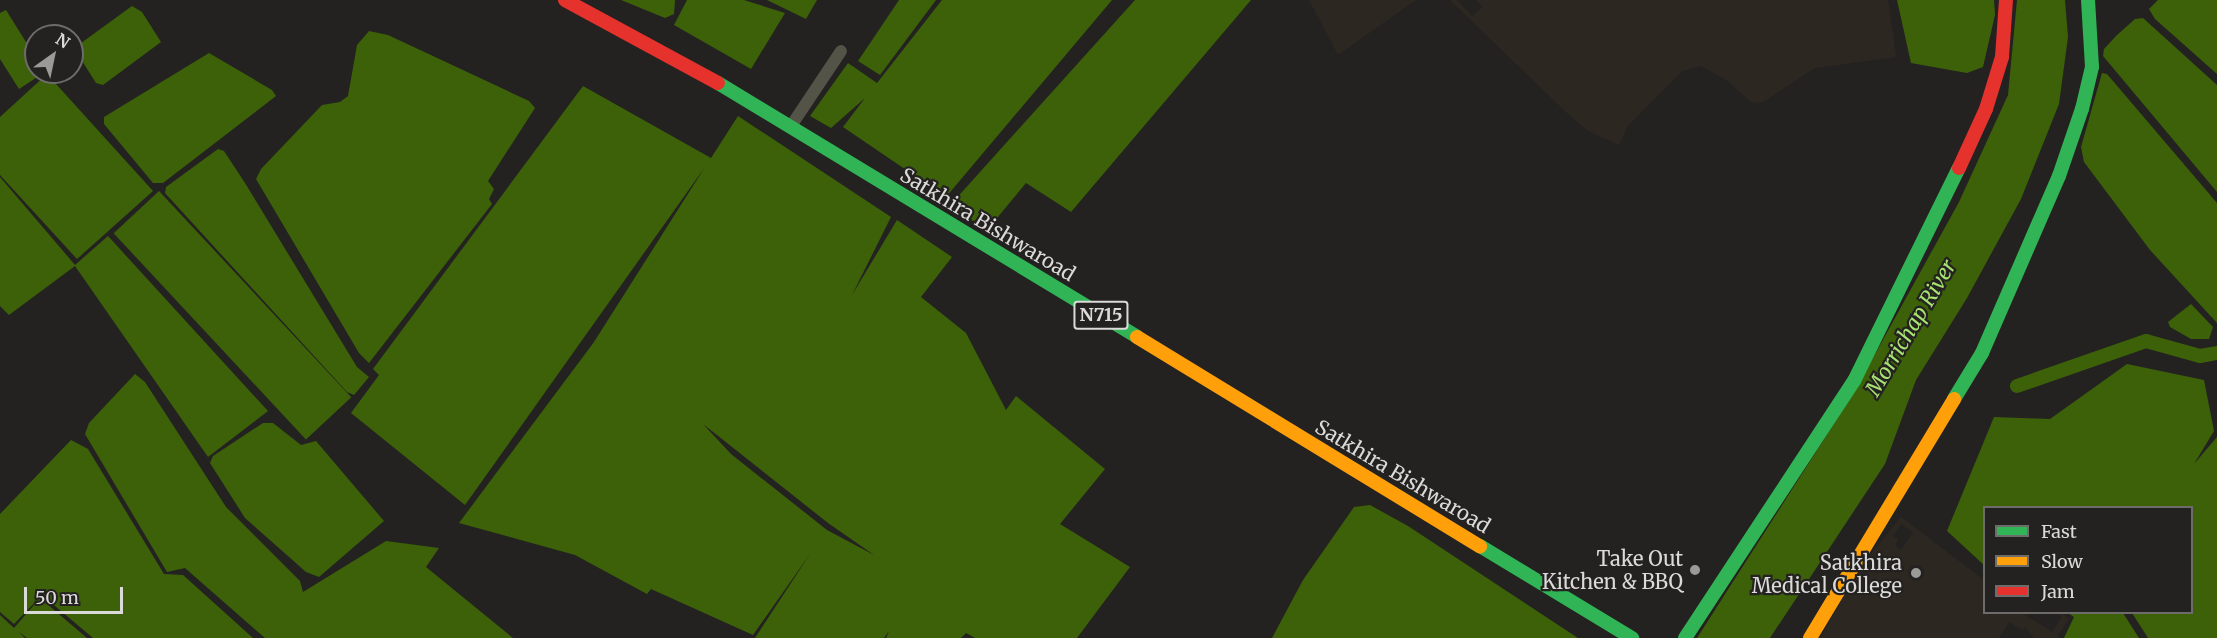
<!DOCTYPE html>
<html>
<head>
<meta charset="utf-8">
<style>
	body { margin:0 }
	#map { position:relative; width:2217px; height:638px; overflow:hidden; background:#232221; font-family:Merriweather,serif }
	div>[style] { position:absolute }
	.built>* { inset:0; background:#2d2721 }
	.water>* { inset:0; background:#3c6108; transform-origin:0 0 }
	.canal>* { height:14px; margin:-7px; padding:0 7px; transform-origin:7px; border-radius:7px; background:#3c6108 }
	.street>* { height:12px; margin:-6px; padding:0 6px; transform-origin:6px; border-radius:6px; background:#545347 }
	.fast>* { height:14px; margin:-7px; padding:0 7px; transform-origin:7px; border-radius:7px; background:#30b455 }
	.slow>* { height:14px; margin:-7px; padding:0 7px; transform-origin:7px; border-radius:7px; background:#ff9f0a }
	.jam>* { height:14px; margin:-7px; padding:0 7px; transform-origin:7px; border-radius:7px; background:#e5322d }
	.dots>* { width:16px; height:16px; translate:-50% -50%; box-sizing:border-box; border:3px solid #242220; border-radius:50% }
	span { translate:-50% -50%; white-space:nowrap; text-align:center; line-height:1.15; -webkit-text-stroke:4.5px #242220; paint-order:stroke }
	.shield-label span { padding:2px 4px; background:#242220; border:2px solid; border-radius:4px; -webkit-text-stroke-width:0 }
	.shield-label { font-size:18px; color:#dbdad9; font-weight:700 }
	.street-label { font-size:20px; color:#dbdad9 }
	.poi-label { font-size:20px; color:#dbdad9 }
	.right { translate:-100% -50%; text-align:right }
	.water-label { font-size:21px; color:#a7e272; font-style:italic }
	.legend { position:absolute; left:1983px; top:506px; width:210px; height:108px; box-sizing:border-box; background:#242220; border:2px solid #6d6c6a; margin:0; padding:8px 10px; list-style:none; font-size:18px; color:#dbdad9 }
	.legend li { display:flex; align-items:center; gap:12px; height:30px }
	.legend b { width:30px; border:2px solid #6d6c6a }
	.north { position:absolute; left:24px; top:24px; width:60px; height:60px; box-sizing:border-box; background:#242220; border:2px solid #6d6c6a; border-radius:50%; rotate:33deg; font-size:16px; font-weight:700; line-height:24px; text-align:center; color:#dbdad9 }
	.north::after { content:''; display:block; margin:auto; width:21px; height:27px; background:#9b9a99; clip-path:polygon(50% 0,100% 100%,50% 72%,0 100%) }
	.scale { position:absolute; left:24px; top:587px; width:99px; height:27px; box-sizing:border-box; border:3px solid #dbdad9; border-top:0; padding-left:8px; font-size:18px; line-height:21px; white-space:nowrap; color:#dbdad9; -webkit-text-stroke:4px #242220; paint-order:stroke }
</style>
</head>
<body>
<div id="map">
	<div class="built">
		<i style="clip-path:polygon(1309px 0,1416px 0,1338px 55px)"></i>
		<i style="clip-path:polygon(1450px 0,1457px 0,1472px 16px,1483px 7px,1476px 0,1888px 0,1896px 57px,1815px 68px,1763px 102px,1752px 103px,1728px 81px,1701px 66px,1682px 71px,1627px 127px,1619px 145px,1588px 131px,1567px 113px)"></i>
		<i style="clip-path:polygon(evenodd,1901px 517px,1984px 580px,1984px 612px,2022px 613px,2052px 632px,2062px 617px,2056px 613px,2062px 613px,2069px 619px,2058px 635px,2060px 638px,2034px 638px,2025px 627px,2023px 630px,2009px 622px,1999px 638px,1820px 638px,1861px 566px,1901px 517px,1901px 524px,1913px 532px,1901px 550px,1895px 546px,1898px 540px,1893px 536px,1901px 524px)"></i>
	</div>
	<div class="water">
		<i style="clip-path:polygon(621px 0,675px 0,674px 14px,665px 18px)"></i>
		<i style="clip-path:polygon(687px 0,744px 0,785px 13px,751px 69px,674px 25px)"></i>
		<i style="clip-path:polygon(767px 0,817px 0,806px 19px)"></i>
		<i style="clip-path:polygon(899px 0,936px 0,880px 75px,858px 61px)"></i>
		<i style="clip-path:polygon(942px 0,1112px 0,946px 197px,843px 127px,865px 98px,831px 128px,810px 116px,848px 63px,877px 83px)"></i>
		<i style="clip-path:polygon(1135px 0,1251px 0,1071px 212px,1026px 183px,997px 218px,972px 221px,953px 202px)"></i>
		<i style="clip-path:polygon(1897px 0,1994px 0,1995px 15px,1983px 67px,1967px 73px,1911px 63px)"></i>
		<i style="clip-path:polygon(2017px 0,2065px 0,2068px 37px,2059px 104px,2021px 199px,1967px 298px,1916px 380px,1885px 464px,1770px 638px,1697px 638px,1853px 394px,1959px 202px,2008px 95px)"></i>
		<i style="clip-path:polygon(2158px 0,2217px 0,2217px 74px,2155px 19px,2149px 9px)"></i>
		<i style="clip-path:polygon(132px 6px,142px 12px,161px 42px,103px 85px,96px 83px,77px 53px,77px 46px)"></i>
		<i style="clip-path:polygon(6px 10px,36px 58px,36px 72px,45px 72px,19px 89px,0 59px,0 13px)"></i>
		<i style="clip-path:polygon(2143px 18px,2217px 85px,2217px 192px,2103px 56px,2104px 49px,2116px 36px,2135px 19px)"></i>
		<i style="clip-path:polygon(369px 31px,388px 35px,529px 101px,535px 108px,488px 181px,494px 189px,489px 199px,492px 204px,369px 363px,359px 353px,256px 179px,261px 169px,322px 105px,340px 102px,348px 96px,357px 45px)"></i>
		<i style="clip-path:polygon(209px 53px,272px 90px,276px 96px,163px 183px,153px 183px,104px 124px,104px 117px)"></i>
		<i style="clip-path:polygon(2102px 73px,2107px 74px,2217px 203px,2217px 323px,2150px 250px,2084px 162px,2081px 147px)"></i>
		<i style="clip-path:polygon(47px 74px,153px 191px,77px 259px,0 175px,0 117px)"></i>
		<i style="clip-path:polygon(evenodd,583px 86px,711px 158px,738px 116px,891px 217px,852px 295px,897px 220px,952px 257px,921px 297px,966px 333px,1006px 410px,1016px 396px,1105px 469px,1060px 524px,1130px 567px,1077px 638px,975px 638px,966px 633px,961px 638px,886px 638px,889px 631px,884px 638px,755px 638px,810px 554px,753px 635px,651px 589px,647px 594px,575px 555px,459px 523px,594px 342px,705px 167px,465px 505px,351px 413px,379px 375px,373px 369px,583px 86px,703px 424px,828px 523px,874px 555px,827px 530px,731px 454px,703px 424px)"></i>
		<i style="clip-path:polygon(218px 149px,224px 151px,245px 183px,357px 367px,369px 377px,354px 395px,347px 392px,165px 193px,166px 187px)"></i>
		<i style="clip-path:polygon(0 177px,75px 265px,108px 236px,268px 411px,208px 457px,75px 266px,9px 315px,0 306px)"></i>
		<i style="left:159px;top:191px;width:282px;height:62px;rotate:47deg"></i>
		<i style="clip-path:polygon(2191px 304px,2213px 327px,2209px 339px,2191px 339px,2170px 327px,2168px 322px)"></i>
		<i style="clip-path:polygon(2127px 364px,2204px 380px,2214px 431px,2194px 464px,2217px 437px,2217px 638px,2148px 638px,2132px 613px,2192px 612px,2192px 508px,1984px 508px,1984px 565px,1947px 531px,1994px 417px,2050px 419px)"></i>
		<i style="clip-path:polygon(135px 374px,145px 382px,226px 507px,300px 581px,303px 592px,386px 541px,439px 548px,426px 567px,513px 638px,265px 638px,185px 568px,167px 572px,85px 434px,89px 423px)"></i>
		<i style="clip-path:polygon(263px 423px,273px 423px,301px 445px,316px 441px,384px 521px,319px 577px,306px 572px,245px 518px,210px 463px,213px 456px)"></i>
		<i style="clip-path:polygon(71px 440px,88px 449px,164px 574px,183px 575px,253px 638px,93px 638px,42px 595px,14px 624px,0 612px,0 514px)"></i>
		<i style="clip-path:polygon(1370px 505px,1408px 526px,1578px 638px,1272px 638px,1303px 580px,1354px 507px)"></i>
		<i style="clip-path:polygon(40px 598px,87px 638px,27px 638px,19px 632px,25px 638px,0 638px,0 615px,14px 628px)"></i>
		<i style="clip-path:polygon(2068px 613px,2123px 613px,2139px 638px,2064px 638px,2074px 617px)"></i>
	</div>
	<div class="canal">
		<i style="left:2017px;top:386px;width:137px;rotate:-19.2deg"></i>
		<i style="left:2146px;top:341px;width:56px;rotate:15.5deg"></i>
		<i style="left:2200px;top:356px;width:17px;rotate:-10deg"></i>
	</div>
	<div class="street">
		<i style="left:791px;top:126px;width:90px;rotate:-56.3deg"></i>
	</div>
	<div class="fast">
		<i style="left:718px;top:83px;width:490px;rotate:31.2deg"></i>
		<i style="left:1954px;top:399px;width:54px;rotate:-58.7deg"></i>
		<i style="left:1982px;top:353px;width:193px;rotate:-66.5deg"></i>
		<i style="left:2059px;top:176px;width:71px;rotate:-71.1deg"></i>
		<i style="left:2082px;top:109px;width:43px;rotate:-76.6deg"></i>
		<i style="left:2092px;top:67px;width:67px;rotate:-93.4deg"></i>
		<i style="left:1480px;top:546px;width:178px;rotate:31.2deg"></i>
		<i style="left:1685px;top:638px;width:308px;rotate:-56.7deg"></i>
		<i style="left:1854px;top:381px;width:237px;rotate:-63.8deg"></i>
	</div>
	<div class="slow">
		<i style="left:1137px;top:337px;width:402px;rotate:31.4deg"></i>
		<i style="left:1810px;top:638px;width:279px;rotate:-58.9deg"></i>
	</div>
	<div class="jam">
		<i style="left:565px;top:0;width:174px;rotate:28.5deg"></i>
		<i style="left:1959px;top:168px;width:65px;rotate:-65.4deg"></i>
		<i style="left:1986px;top:109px;width:54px;rotate:-72.9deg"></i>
		<i style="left:2002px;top:57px;width:57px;rotate:-86deg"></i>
	</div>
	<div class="dots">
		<i style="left:1695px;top:570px;background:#9b9a99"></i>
		<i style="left:1916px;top:573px;background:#9b9a99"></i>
	</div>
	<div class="shield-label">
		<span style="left:1101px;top:315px">N715</span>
	</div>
	<div class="street-label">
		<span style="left:988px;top:224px;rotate:31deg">Satkhira Bishwaroad</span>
		<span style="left:1403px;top:476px;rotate:31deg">Satkhira Bishwaroad</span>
	</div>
	<div class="poi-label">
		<span class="right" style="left:1683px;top:570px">Take Out<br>Kitchen &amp; BBQ</span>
		<span class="right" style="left:1902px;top:574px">Satkhira<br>Medical College</span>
	</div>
	<div class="water-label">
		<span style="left:1911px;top:328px;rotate:-59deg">Morrichap River</span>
	</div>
	<ul class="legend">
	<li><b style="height:8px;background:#30b455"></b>Fast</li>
	<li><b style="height:8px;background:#ff9f0a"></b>Slow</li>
	<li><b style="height:8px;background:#e5322d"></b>Jam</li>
	</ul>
	<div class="north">N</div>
	<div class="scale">50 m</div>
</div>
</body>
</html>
